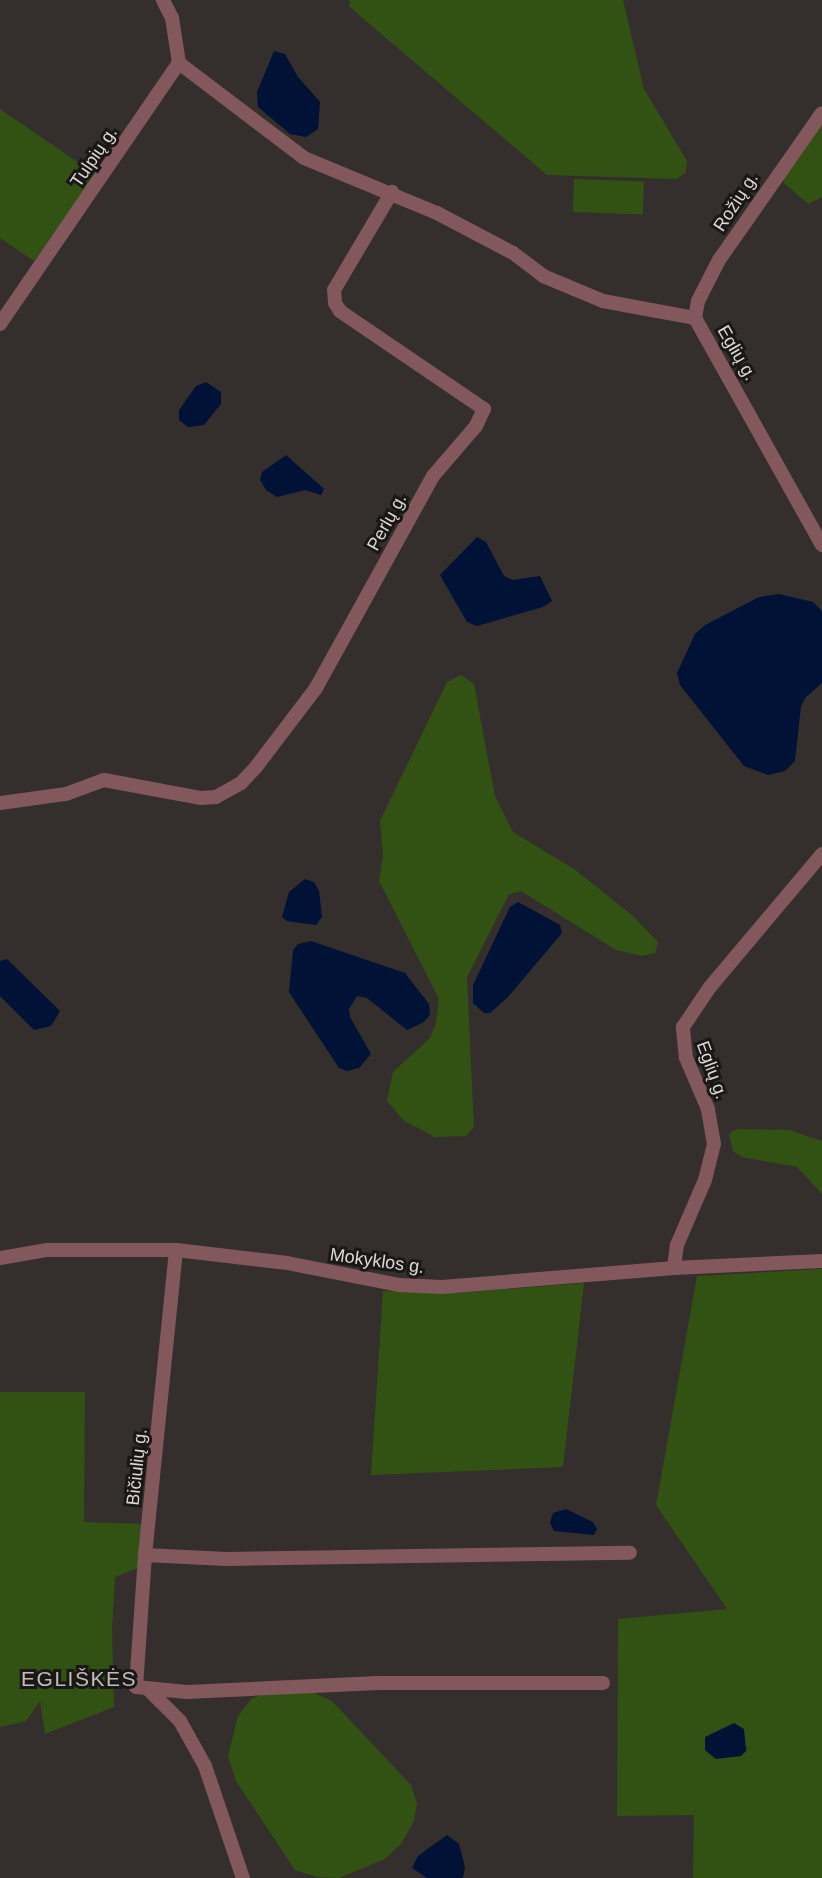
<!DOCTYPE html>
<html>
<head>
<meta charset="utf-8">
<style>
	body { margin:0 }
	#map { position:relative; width:822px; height:1878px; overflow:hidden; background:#342f2c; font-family:Helvetica,sans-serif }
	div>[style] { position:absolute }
	.green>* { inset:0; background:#315212; transform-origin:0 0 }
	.water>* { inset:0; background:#001235 }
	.minor>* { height:14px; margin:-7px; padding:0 7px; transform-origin:7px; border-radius:7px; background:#83585c }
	span { translate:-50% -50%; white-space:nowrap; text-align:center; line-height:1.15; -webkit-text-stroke:6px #1a1816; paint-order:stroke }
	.street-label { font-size:18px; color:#dcd9d7 }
	.quarter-label { font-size:21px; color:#c2bcb8; letter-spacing:1.5px }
</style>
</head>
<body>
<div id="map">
	<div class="green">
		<i style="clip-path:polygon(350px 0,623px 0,644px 89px,687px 161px,686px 172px,677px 179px,547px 175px,360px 16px,349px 6px)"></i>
		<i style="clip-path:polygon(0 109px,95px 174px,34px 261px,0 238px)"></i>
		<i style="clip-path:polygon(822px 119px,822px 197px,808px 204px,784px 183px,783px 171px)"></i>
		<i style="left:574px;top:179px;width:70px;height:33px;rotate:2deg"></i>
		<i style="clip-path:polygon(461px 675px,474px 684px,495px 796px,513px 832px,574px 869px,632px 915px,658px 942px,655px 953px,642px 956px,616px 950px,521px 891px,509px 894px,467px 977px,474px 1127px,466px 1136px,435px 1137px,404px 1121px,387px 1101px,393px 1072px,430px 1038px,436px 1023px,439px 999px,379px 881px,383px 855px,380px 821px,447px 682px)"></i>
		<i style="clip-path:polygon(736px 1129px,789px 1130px,822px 1141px,822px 1194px,797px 1167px,742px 1157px,733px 1151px,729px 1134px)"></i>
		<i style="clip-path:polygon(evenodd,822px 1269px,822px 1878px,693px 1878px,694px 1815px,617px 1816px,618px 1619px,727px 1609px,656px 1505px,697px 1276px,822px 1269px,748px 1747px,744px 1753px,712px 1756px,705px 1750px,748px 1747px)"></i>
		<i style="clip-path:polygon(584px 1283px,563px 1467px,371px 1475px,383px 1291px,458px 1293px)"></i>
		<i style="clip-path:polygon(0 1392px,85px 1392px,84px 1522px,142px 1524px,138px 1568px,115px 1577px,112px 1629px,114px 1707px,45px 1734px,40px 1701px,26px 1721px,0 1727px)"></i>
		<i style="clip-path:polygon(310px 1691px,332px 1701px,411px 1785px,417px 1804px,414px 1821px,401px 1844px,385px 1859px,339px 1878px,317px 1877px,295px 1870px,236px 1781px,228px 1756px,238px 1716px,251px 1699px,265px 1693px)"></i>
	</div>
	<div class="water">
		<i style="clip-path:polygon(274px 51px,285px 54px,298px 77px,320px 102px,318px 129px,306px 137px,290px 134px,258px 107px,257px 92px)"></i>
		<i style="clip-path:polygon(206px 382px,221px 392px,221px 404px,204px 425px,188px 427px,179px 420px,179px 410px,196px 386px)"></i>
		<i style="clip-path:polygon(286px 455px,324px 489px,321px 495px,305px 490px,277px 497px,266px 490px,260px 480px,262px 472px)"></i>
		<i style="clip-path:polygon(477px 537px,486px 542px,504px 576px,513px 580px,540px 576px,552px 601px,543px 607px,477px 626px,467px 622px,440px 575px)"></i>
		<i style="clip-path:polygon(779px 594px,813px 602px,822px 611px,822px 683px,806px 697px,801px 706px,795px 761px,785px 771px,768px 775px,744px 766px,680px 685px,677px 673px,695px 634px,705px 625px,759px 597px)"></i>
		<i style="clip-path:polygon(305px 879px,314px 882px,319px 891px,322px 917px,316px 925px,287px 921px,282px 917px,289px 892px)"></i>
		<i style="clip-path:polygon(518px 902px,560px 925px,562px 933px,508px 997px,490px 1013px,484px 1013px,473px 1003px,473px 985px,510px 907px)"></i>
		<i style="clip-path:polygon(311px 941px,405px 973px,429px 1004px,430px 1015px,424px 1022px,407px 1030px,367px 998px,357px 996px,349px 1009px,350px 1017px,371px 1054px,359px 1068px,347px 1071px,339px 1068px,289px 992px,293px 950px,298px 944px)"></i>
		<i style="clip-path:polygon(7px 959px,60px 1011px,51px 1026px,34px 1030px,0 996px,0 961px)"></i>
		<i style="clip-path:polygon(566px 1509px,593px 1522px,597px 1529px,594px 1535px,554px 1531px,550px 1523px,553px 1513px)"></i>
		<i style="clip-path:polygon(734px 1723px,744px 1729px,746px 1751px,741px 1756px,716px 1759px,705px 1750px,705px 1737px)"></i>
		<i style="clip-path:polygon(447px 1835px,459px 1844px,465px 1867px,463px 1878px,427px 1878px,412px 1868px,418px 1856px)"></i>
	</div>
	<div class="minor">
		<i style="left:179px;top:63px;width:157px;rotate:37.2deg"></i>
		<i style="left:304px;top:158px;width:144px;rotate:22.5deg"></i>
		<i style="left:437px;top:213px;width:86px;rotate:27.8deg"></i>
		<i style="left:513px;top:253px;width:38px;rotate:37deg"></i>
		<i style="left:543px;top:276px;width:65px;rotate:22.6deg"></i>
		<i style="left:603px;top:301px;width:94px;rotate:10.5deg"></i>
		<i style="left:695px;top:318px;width:260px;rotate:60.8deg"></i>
		<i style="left:695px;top:318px;width:17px;rotate:-80deg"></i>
		<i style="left:698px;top:301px;width:46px;rotate:-62.9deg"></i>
		<i style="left:719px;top:260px;width:179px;rotate:-55deg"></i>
		<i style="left:0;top:324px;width:316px;rotate:-55.6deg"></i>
		<i style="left:179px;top:63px;width:46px;rotate:-98.8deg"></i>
		<i style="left:172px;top:18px;width:20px;rotate:-117deg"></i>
		<i style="left:0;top:803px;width:67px;rotate:-7.8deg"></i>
		<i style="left:66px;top:794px;width:40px;rotate:-20.2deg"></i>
		<i style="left:104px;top:780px;width:99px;rotate:10.5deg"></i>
		<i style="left:201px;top:798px;width:15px;rotate:-4deg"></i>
		<i style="left:216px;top:797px;width:29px;rotate:-29deg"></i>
		<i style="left:241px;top:783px;width:22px;rotate:-47deg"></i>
		<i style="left:256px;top:767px;width:99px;rotate:-52.8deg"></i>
		<i style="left:316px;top:688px;width:242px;rotate:-61.1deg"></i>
		<i style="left:433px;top:476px;width:66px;rotate:-49.3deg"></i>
		<i style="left:476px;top:426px;width:19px;rotate:-65deg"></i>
		<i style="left:484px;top:409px;width:174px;rotate:-145.8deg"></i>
		<i style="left:340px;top:311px;width:9px;rotate:-122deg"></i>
		<i style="left:335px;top:303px;width:13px;rotate:-94deg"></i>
		<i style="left:334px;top:290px;width:114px;rotate:-59.4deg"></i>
		<i style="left:176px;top:1250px;width:307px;rotate:95.8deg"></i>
		<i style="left:145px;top:1555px;width:132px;rotate:93.9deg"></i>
		<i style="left:136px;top:1687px;width:51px;rotate:5.6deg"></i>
		<i style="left:187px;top:1692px;width:191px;rotate:-2.7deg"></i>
		<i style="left:378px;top:1683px;width:225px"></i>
		<i style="left:0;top:1258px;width:48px;rotate:-9.7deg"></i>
		<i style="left:47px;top:1250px;width:129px"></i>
		<i style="left:176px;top:1250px;width:112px;rotate:6.7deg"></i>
		<i style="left:287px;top:1263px;width:114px;rotate:11.1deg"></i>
		<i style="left:399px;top:1285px;width:43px;rotate:2.7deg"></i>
		<i style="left:442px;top:1287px;width:233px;rotate:-4.7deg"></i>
		<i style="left:674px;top:1268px;width:148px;rotate:-2.7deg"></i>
		<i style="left:674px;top:1268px;width:23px;rotate:-83deg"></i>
		<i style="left:677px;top:1245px;width:71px;rotate:-66.7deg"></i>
		<i style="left:705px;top:1180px;width:37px;rotate:-76deg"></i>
		<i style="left:714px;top:1144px;width:36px;rotate:-100deg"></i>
		<i style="left:708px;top:1109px;width:56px;rotate:-113.3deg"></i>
		<i style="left:686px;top:1058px;width:31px;rotate:-96deg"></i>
		<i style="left:683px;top:1027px;width:48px;rotate:-56deg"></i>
		<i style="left:710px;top:987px;width:174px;rotate:-49.9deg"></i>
		<i style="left:145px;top:1555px;width:81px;rotate:2.8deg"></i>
		<i style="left:226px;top:1559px;width:404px;rotate:-0.9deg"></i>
		<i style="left:149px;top:1690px;width:44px;rotate:45deg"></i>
		<i style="left:180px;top:1721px;width:51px;rotate:60.9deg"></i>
		<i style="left:205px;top:1766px;width:118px;rotate:71.3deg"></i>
	</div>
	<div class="street-label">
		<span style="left:94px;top:157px;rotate:-56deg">Tulpių g.</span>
		<span style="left:736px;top:202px;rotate:-57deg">Rožių g.</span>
		<span style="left:737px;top:353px;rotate:60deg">Eglių g.</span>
		<span style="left:387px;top:522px;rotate:-61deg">Perlų g.</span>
		<span style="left:712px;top:1070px;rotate:70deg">Eglių g.</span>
		<span style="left:377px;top:1261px;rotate:8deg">Mokyklos g.</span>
		<span style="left:137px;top:1467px;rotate:-84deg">Bičiulių g.</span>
	</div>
	<div class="quarter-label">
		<span style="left:79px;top:1679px">EGLIŠKĖS</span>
	</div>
</div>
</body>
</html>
